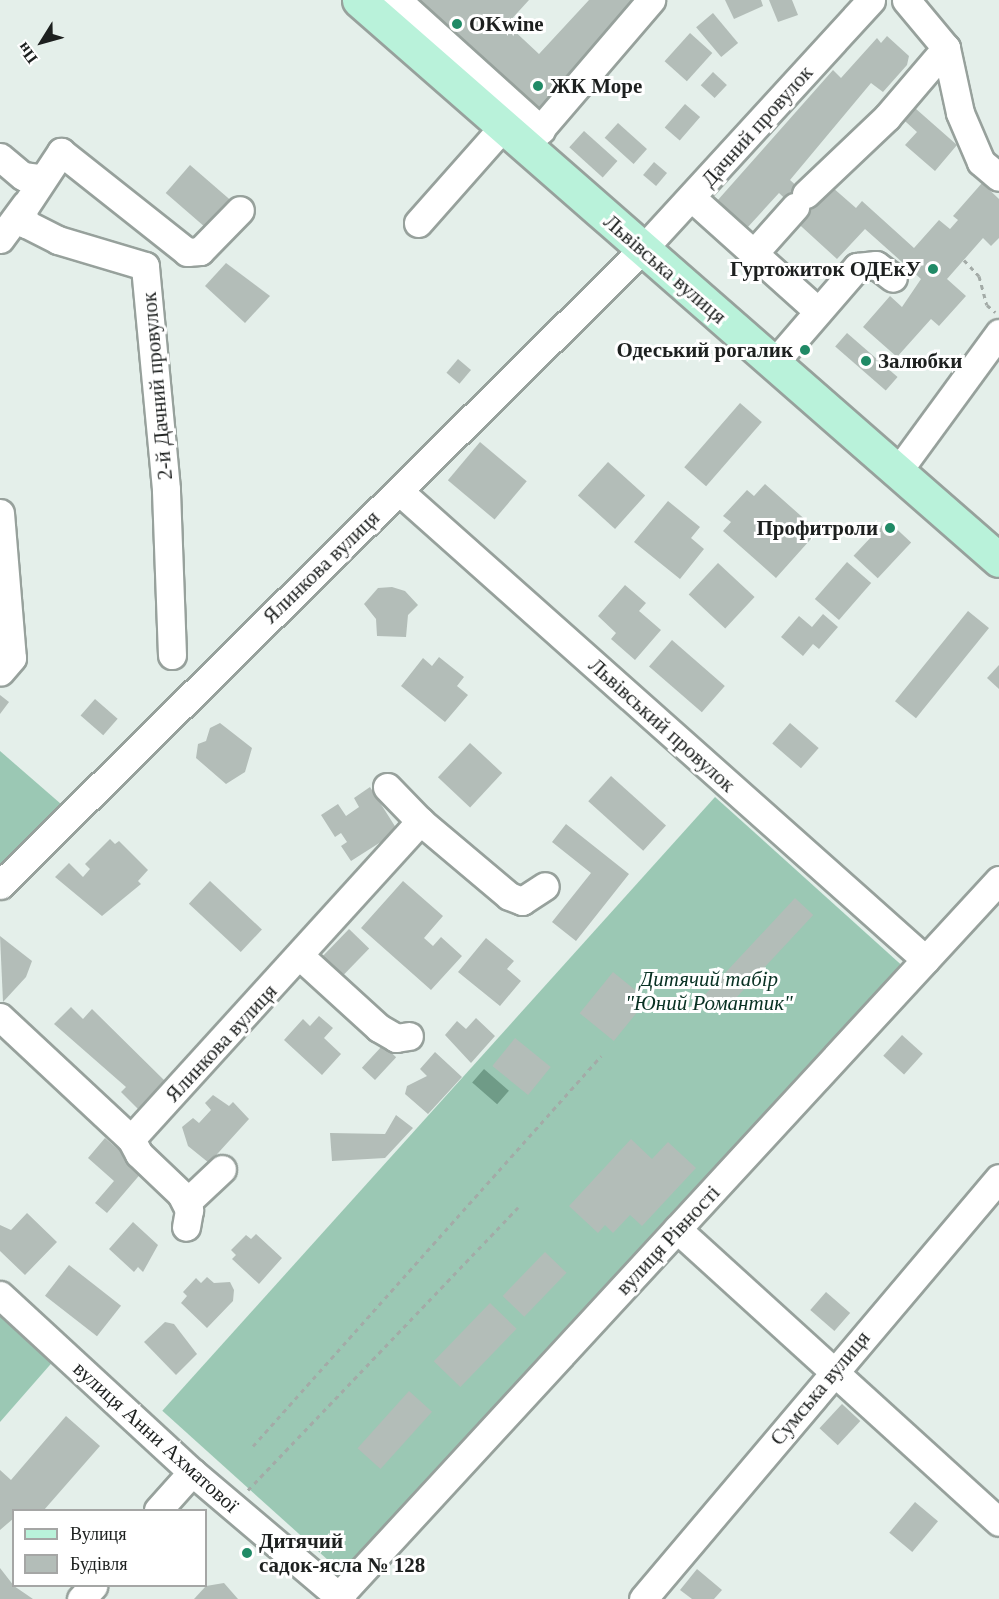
<!DOCTYPE html>
<html>
<head>
<meta charset="utf-8">
<style>
	body { margin:0 }
	#map { position:relative; width:999px; height:1599px; overflow:hidden; background:#e4efea; font-family:"Times New Roman",serif }
	div>[style] { position:absolute }
	.forest>* { inset:0; background:#9bc8b4; transform-origin:0 0 }
	.water>* { inset:0; background:#6f9b87; transform-origin:0 0 }
	.building>* { inset:0; background:#b3bdb8; transform-origin:0 0 }
	.path>* { height:3px; margin-top:-1.5px; transform-origin:0; background:repeating-linear-gradient(90deg,#a3aba7 0 4.5px,transparent 0 9px) }
	.roads { filter:drop-shadow(2px 0 #97a19c) drop-shadow(-2px 0 #97a19c) drop-shadow(0 2px #97a19c) drop-shadow(0 -2px #97a19c) }
	.minor>* { height:27px; margin:-13.5px; padding:0 13.5px; transform-origin:13.5px; border-radius:13.5px; background:#fff }
	.major>* { height:33px; margin:-16.5px; padding:0 16.5px; transform-origin:16.5px; border-radius:16.5px; background:#b9f2da }
	.dots>* { width:16px; height:16px; translate:-50% -50%; box-sizing:border-box; border:3px solid #fff; border-radius:50% }
	span { translate:-50% -50%; white-space:nowrap; text-align:center; line-height:1.15; -webkit-text-stroke:6px #fff; paint-order:stroke }
	.poi-label { font-size:21px; color:#1d201f; font-weight:700 }
	.left { translate:0 -50%; text-align:left }
	.right { translate:-100% -50%; text-align:right }
	.street-label { font-size:21px; color:#1d201f }
	.park-label { font-size:21px; color:#083123; font-style:italic }
	.legend { position:absolute; left:12px; top:1509px; width:195px; height:78px; box-sizing:border-box; background:#fff; border:2px solid #a5a6a5; margin:0; padding:8px 10px; list-style:none; font-size:18px; color:#1d201f }
	.legend li { display:flex; align-items:center; gap:12px; height:30px }
	.legend b { width:30px; border:2px solid #a5a6a5 }
	.north { position:absolute; left:12px; top:12px; width:60px; height:60px; -webkit-text-stroke:4px #fff; paint-order:stroke; rotate:233deg; font-size:16px; font-weight:700; line-height:24px; text-align:center; color:#1d201f }
	.north::after { content:''; display:block; margin:auto; width:21px; height:27px; background:#1d201f; clip-path:polygon(50% 0,100% 100%,50% 72%,0 100%) }
</style>
</head>
<body>
<div id="map">
	<div class="forest">
		<i style="clip-path:polygon(0 751px,61px 804px,0 870px)"></i>
		<i style="left:715px;top:797px;width:255px;height:826px;rotate:42deg"></i>
		<i style="clip-path:polygon(0 1306px,56px 1358px,0 1422px)"></i>
	</div>
	<div class="water">
		<i style="left:484px;top:1069px;width:33px;height:18px;rotate:41deg"></i>
	</div>
	<div class="building">
		<i style="clip-path:polygon(412px 0,529px 0,507px 24px,539px 54px,589px 0,635px 0,540px 118px)"></i>
		<i style="clip-path:polygon(725px 0,761px 0,763px 6px,734px 19px)"></i>
		<i style="clip-path:polygon(769px 0,792px 0,798px 15px,778px 22px)"></i>
		<i style="left:713px;top:13px;width:39px;height:22px;rotate:50deg"></i>
		<i style="left:690px;top:33px;width:30px;height:38px;rotate:42deg"></i>
		<i style="clip-path:polygon(887px 36px,909px 56px,907px 65px,883px 92px,871px 83px,790px 180px,809px 197px,824px 180px,856px 208px,862px 201px,914px 248px,939px 220px,950px 229px,958px 220px,953px 216px,982px 183px,999px 199px,999px 238px,991px 246px,983px 238px,947px 279px,966px 296px,939px 326px,931px 319px,897px 357px,863px 327px,890px 296px,902px 307px,921px 279px,865px 229px,837px 259px,791px 217px,797px 210px,779px 193px,747px 228px,717px 201px,833px 70px,841px 78px,877px 38px,881px 43px)"></i>
		<i style="left:713px;top:72px;width:19px;height:18px;rotate:43deg"></i>
		<i style="clip-path:polygon(907px 101px,957px 145px,935px 171px,905px 145px,917px 132px,896px 113px)"></i>
		<i style="left:685px;top:104px;width:20px;height:31px;rotate:41deg"></i>
		<i style="left:618px;top:123px;width:39px;height:20px;rotate:42deg"></i>
		<i style="left:584px;top:131px;width:45px;height:22px;rotate:42deg"></i>
		<i style="left:654px;top:162px;width:17px;height:17px;rotate:40deg"></i>
		<i style="left:190px;top:165px;width:60px;height:37px;rotate:41deg"></i>
		<i style="clip-path:polygon(226px 263px,270px 296px,245px 323px,205px 286px)"></i>
		<i style="left:847px;top:333px;width:67px;height:18px;rotate:41deg"></i>
		<i style="left:458px;top:359px;width:17px;height:18px;rotate:40deg"></i>
		<i style="left:740px;top:403px;width:29px;height:85px;rotate:41deg"></i>
		<i style="left:480px;top:442px;width:61px;height:50px;rotate:40deg"></i>
		<i style="left:608px;top:462px;width:50px;height:45px;rotate:42deg"></i>
		<i style="clip-path:polygon(765px 484px,818px 531px,776px 578px,723px 531px,731px 522px,723px 516px,747px 490px,754px 496px)"></i>
		<i style="clip-path:polygon(668px 501px,700px 527px,691px 538px,704px 549px,680px 579px,634px 542px)"></i>
		<i style="left:887px;top:520px;width:33px;height:49px;rotate:43deg"></i>
		<i style="left:847px;top:562px;width:32px;height:49px;rotate:41deg"></i>
		<i style="left:718px;top:563px;width:50px;height:43px;rotate:43deg"></i>
		<i style="clip-path:polygon(625px 585px,646px 603px,639px 611px,661px 630px,635px 660px,611px 639px,616px 633px,598px 616px)"></i>
		<i style="clip-path:polygon(392px 587px,405px 591px,418px 605px,408px 615px,406px 637px,377px 636px,376px 619px,364px 604px,378px 588px)"></i>
		<i style="left:968px;top:611px;width:27px;height:116px;rotate:39deg"></i>
		<i style="clip-path:polygon(823px 614px,838px 627px,819px 649px,813px 644px,803px 656px,781px 637px,799px 616px,812px 627px)"></i>
		<i style="left:672px;top:640px;width:70px;height:35px;rotate:41deg"></i>
		<i style="clip-path:polygon(439px 657px,464px 677px,457px 686px,468px 695px,445px 722px,401px 686px,423px 658px,432px 666px)"></i>
		<i style="clip-path:polygon(999px 665px,999px 689px,987px 678px)"></i>
		<i style="clip-path:polygon(0 695px,9px 702px,0 714px)"></i>
		<i style="left:95px;top:699px;width:30px;height:22px;rotate:41deg"></i>
		<i style="clip-path:polygon(220px 723px,252px 748px,245px 772px,226px 784px,196px 758px,198px 744px,206px 741px,210px 728px)"></i>
		<i style="left:790px;top:723px;width:38px;height:27px;rotate:41deg"></i>
		<i style="left:470px;top:743px;width:44px;height:47px;rotate:43deg"></i>
		<i style="left:611px;top:776px;width:74px;height:34px;rotate:42deg"></i>
		<i style="clip-path:polygon(370px 787px,398px 831px,351px 861px,341px 846px,347px 842px,341px 833px,335px 837px,321px 815px,338px 804px,346px 816px,359px 807px,354px 798px)"></i>
		<i style="clip-path:polygon(566px 824px,629px 874px,576px 941px,552px 922px,591px 873px,552px 842px)"></i>
		<i style="clip-path:polygon(110px 839px,115px 844px,119px 841px,148px 870px,138px 881px,141px 884px,102px 916px,55px 877px,69px 863px,83px 877px,90px 869px,85px 864px)"></i>
		<i style="left:210px;top:881px;width:71px;height:31px;rotate:43deg"></i>
		<i style="clip-path:polygon(403px 881px,443px 916px,424px 938px,433px 946px,441px 937px,462px 956px,431px 990px,361px 928px)"></i>
		<i style="left:795px;top:898px;width:25px;height:134px;rotate:43deg"></i>
		<i style="left:349px;top:929px;width:28px;height:39px;rotate:44deg"></i>
		<i style="clip-path:polygon(0 936px,32px 961px,26px 977px,3px 1002px)"></i>
		<i style="clip-path:polygon(486px 938px,514px 961px,507px 969px,521px 981px,500px 1006px,458px 972px)"></i>
		<i style="left:613px;top:972px;width:44px;height:53px;rotate:39deg"></i>
		<i style="clip-path:polygon(71px 1007px,83px 1019px,92px 1009px,166px 1082px,139px 1110px,121px 1092px,126px 1087px,54px 1024px)"></i>
		<i style="clip-path:polygon(319px 1016px,333px 1028px,324px 1038px,341px 1054px,322px 1075px,284px 1040px,303px 1019px,310px 1026px)"></i>
		<i style="clip-path:polygon(476px 1018px,495px 1036px,471px 1063px,445px 1035px,457px 1021px,466px 1029px)"></i>
		<i style="left:902px;top:1035px;width:28px;height:28px;rotate:42deg"></i>
		<i style="left:515px;top:1038px;width:46px;height:36px;rotate:39deg"></i>
		<i style="left:383px;top:1045px;width:18px;height:31px;rotate:43deg"></i>
		<i style="clip-path:polygon(435px 1052px,462px 1077px,428px 1114px,405px 1094px,407px 1086px,427px 1076px,420px 1069px)"></i>
		<i style="clip-path:polygon(213px 1095px,229px 1106px,233px 1102px,249px 1119px,209px 1163px,188px 1146px,182px 1127px,193px 1118px,199px 1123px,211px 1110px,205px 1103px)"></i>
		<i style="clip-path:polygon(396px 1115px,413px 1128px,385px 1158px,332px 1161px,330px 1133px,385px 1134px)"></i>
		<i style="clip-path:polygon(105px 1138px,143px 1171px,107px 1213px,95px 1203px,114px 1181px,88px 1158px)"></i>
		<i style="clip-path:polygon(631px 1139px,652px 1159px,668px 1142px,696px 1168px,642px 1226px,630px 1215px,613px 1233px,605px 1225px,598px 1233px,569px 1206px)"></i>
		<i style="clip-path:polygon(27px 1213px,57px 1242px,25px 1275px,0 1251px,0 1225px,11px 1230px)"></i>
		<i style="clip-path:polygon(133px 1222px,158px 1245px,143px 1272px,138px 1267px,134px 1272px,109px 1249px)"></i>
		<i style="clip-path:polygon(256px 1234px,282px 1258px,259px 1284px,232px 1259px,236px 1255px,231px 1250px,246px 1235px,251px 1239px)"></i>
		<i style="left:545px;top:1252px;width:30px;height:61px;rotate:44deg"></i>
		<i style="left:69px;top:1265px;width:66px;height:39px;rotate:38deg"></i>
		<i style="clip-path:polygon(207px 1277px,214px 1283px,230px 1282px,234px 1290px,233px 1301px,207px 1328px,181px 1303px,187px 1296px,183px 1292px,196px 1278px,201px 1283px)"></i>
		<i style="left:826px;top:1292px;width:32px;height:24px;rotate:41deg"></i>
		<i style="left:490px;top:1303px;width:37px;height:81px;rotate:44deg"></i>
		<i style="clip-path:polygon(165px 1322px,174px 1324px,197px 1354px,176px 1375px,144px 1342px)"></i>
		<i style="left:409px;top:1391px;width:31px;height:77px;rotate:42deg"></i>
		<i style="left:842px;top:1404px;width:25px;height:33px;rotate:43deg"></i>
		<i style="clip-path:polygon(66px 1416px,100px 1446px,44px 1510px,14px 1510px,14px 1518px,0 1530px,0 1470px,11px 1480px)"></i>
		<i style="left:915px;top:1502px;width:30px;height:40px;rotate:40deg"></i>
		<i style="clip-path:polygon(0 1568px,14px 1586px,33px 1599px,0 1599px)"></i>
		<i style="clip-path:polygon(697px 1569px,722px 1590px,714px 1599px,692px 1599px,680px 1590px)"></i>
		<i style="clip-path:polygon(224px 1583px,238px 1599px,194px 1599px,206px 1586px)"></i>
	</div>
	<div class="path">
		<i style="left:964px;top:260px;width:22px;rotate:47deg"></i>
		<i style="left:979px;top:276px;width:30px;rotate:75deg"></i>
		<i style="left:987px;top:305px;width:11px;rotate:41deg"></i>
		<i style="left:253px;top:1446px;width:523px;rotate:-48.26deg"></i>
		<i style="left:248px;top:1490px;width:391px;rotate:-46.3deg"></i>
	</div>
	<div class="roads">
		<div class="minor">
			<i style="left:397px;top:0;width:194px;rotate:42.1deg"></i>
			<i style="left:906px;top:0;width:62px;rotate:50.2deg"></i>
			<i style="left:946px;top:48px;width:66px;rotate:77.8deg"></i>
			<i style="left:960px;top:113px;width:53px;rotate:66.8deg"></i>
			<i style="left:981px;top:162px;width:23px;rotate:40deg"></i>
			<i style="left:525px;top:147px;width:194px;rotate:-49.4deg"></i>
			<i style="left:0;top:157px;width:30px;rotate:40deg"></i>
			<i style="left:23px;top:176px;width:17px;rotate:7deg"></i>
			<i style="left:806px;top:194px;width:112px;rotate:-43.5deg"></i>
			<i style="left:887px;top:117px;width:91px;rotate:-49.5deg"></i>
			<i style="left:692px;top:198px;width:168px;rotate:41.9deg"></i>
			<i style="left:418px;top:223px;width:128px;rotate:-48.5deg"></i>
			<i style="left:0;top:239px;width:42px;rotate:-53.7deg"></i>
			<i style="left:754px;top:253px;width:62px;rotate:-48.3deg"></i>
			<i style="left:774px;top:363px;width:127px;rotate:-49.2deg"></i>
			<i style="left:857px;top:267px;width:19px;rotate:-6deg"></i>
			<i style="left:876px;top:265px;width:21px;rotate:37deg"></i>
			<i style="left:898px;top:471px;width:171px;rotate:-53.8deg"></i>
			<i style="left:399px;top:491px;width:705px;rotate:41.67deg"></i>
			<i style="left:0;top:513px;width:145px;rotate:85.3deg"></i>
			<i style="left:12px;top:658px;width:18px;rotate:131deg"></i>
			<i style="left:172px;top:655px;width:166px;rotate:-92.1deg"></i>
			<i style="left:166px;top:489px;width:224px;rotate:-95.4deg"></i>
			<i style="left:145px;top:266px;width:91px;rotate:-163.4deg"></i>
			<i style="left:58px;top:240px;width:36px;rotate:-153deg"></i>
			<i style="left:26px;top:224px;width:14px;rotate:-107deg"></i>
			<i style="left:22px;top:211px;width:71px;rotate:-56.5deg"></i>
			<i style="left:61px;top:152px;width:161px;rotate:38.4deg"></i>
			<i style="left:187px;top:252px;width:13px;rotate:-4deg"></i>
			<i style="left:200px;top:251px;width:57px;rotate:-45.7deg"></i>
			<i style="left:387px;top:787px;width:47px;rotate:45.9deg"></i>
			<i style="left:0;top:885px;width:903px;rotate:-44.69deg"></i>
			<i style="left:642px;top:250px;width:339px;rotate:-47.5deg"></i>
			<i style="left:301px;top:957px;width:105px;rotate:42.3deg"></i>
			<i style="left:379px;top:1028px;width:20px;rotate:30deg"></i>
			<i style="left:396px;top:1038px;width:13px;rotate:-9deg"></i>
			<i style="left:0;top:1017px;width:179px;rotate:43deg"></i>
			<i style="left:131px;top:1139px;width:17px;rotate:62deg"></i>
			<i style="left:139px;top:1154px;width:58px;rotate:43.6deg"></i>
			<i style="left:181px;top:1194px;width:18px;rotate:63deg"></i>
			<i style="left:189px;top:1210px;width:17px;rotate:100deg"></i>
			<i style="left:131px;top:1139px;width:430px;rotate:-47.7deg"></i>
			<i style="left:420px;top:821px;width:116px;rotate:40.1deg"></i>
			<i style="left:509px;top:896px;width:14px;rotate:21deg"></i>
			<i style="left:522px;top:901px;width:27px;rotate:-33deg"></i>
			<i style="left:187px;top:1202px;width:48px;rotate:-43.3deg"></i>
			<i style="left:677px;top:1229px;width:435px;rotate:42.3deg"></i>
			<i style="left:0;top:1295px;width:261px;rotate:42.7deg"></i>
			<i style="left:192px;top:1472px;width:197px;rotate:40.3deg"></i>
			<i style="left:158px;top:1510px;width:51px;rotate:-48.2deg"></i>
			<i style="left:81px;top:1599px;width:18px;rotate:-47deg"></i>
			<i style="left:336px;top:1599px;width:978px;rotate:-47.32deg"></i>
			<i style="left:643px;top:1599px;width:551px;rotate:-49.78deg"></i>
		</div>
		<div class="major">
			<i style="left:359px;top:0;width:850px;rotate:41.19deg"></i>
		</div>
	</div>
	<div class="dots">
		<i style="left:457px;top:24px;background:#208a66"></i>
		<i style="left:538px;top:86px;background:#208a66"></i>
		<i style="left:933px;top:269px;background:#208a66"></i>
		<i style="left:805px;top:350px;background:#208a66"></i>
		<i style="left:866px;top:361px;background:#208a66"></i>
		<i style="left:890px;top:528px;background:#208a66"></i>
		<i style="left:247px;top:1553px;background:#208a66"></i>
	</div>
	<div class="poi-label">
		<span class="left" style="left:469px;top:24px">OKwine</span>
		<span class="left" style="left:550px;top:86px">ЖК Море</span>
		<span class="right" style="left:921px;top:269px">Гуртожиток ОДЕкУ</span>
		<span class="right" style="left:793px;top:350px">Одеський рогалик</span>
		<span class="left" style="left:878px;top:361px">Залюбки</span>
		<span class="right" style="left:878px;top:528px">Профитроли</span>
		<span class="left" style="left:259px;top:1553px">Дитячий<br>садок-ясла № 128</span>
	</div>
	<div class="street-label">
		<span style="left:757px;top:126px;rotate:-48deg">Дачний провулок</span>
		<span style="left:665px;top:269px;rotate:41deg">Львівська вулиця</span>
		<span style="left:157px;top:386px;rotate:-95deg">2-й Дачний провулок</span>
		<span style="left:321px;top:567px;rotate:-44deg">Ялинкова вулиця</span>
		<span style="left:662px;top:725px;rotate:42deg">Львівський провулок</span>
		<span style="left:221px;top:1043px;rotate:-47deg">Ялинкова вулиця</span>
		<span style="left:668px;top:1240px;rotate:-47deg">вулиця Рівності</span>
		<span style="left:820px;top:1388px;rotate:-50deg">Сумська вулиця</span>
		<span style="left:156px;top:1437px;rotate:42deg">вулиця Анни Ахматової</span>
	</div>
	<div class="park-label">
		<span style="left:709px;top:991px">Дитячий табір<br>"Юний Романтик"</span>
	</div>
	<ul class="legend">
	<li><b style="height:8px;background:#b9f2da"></b>Вулиця</li>
	<li><b style="height:16px;background:#b3bdb8"></b>Будівля</li>
	</ul>
	<div class="north">Пн</div>
</div>
</body>
</html>
